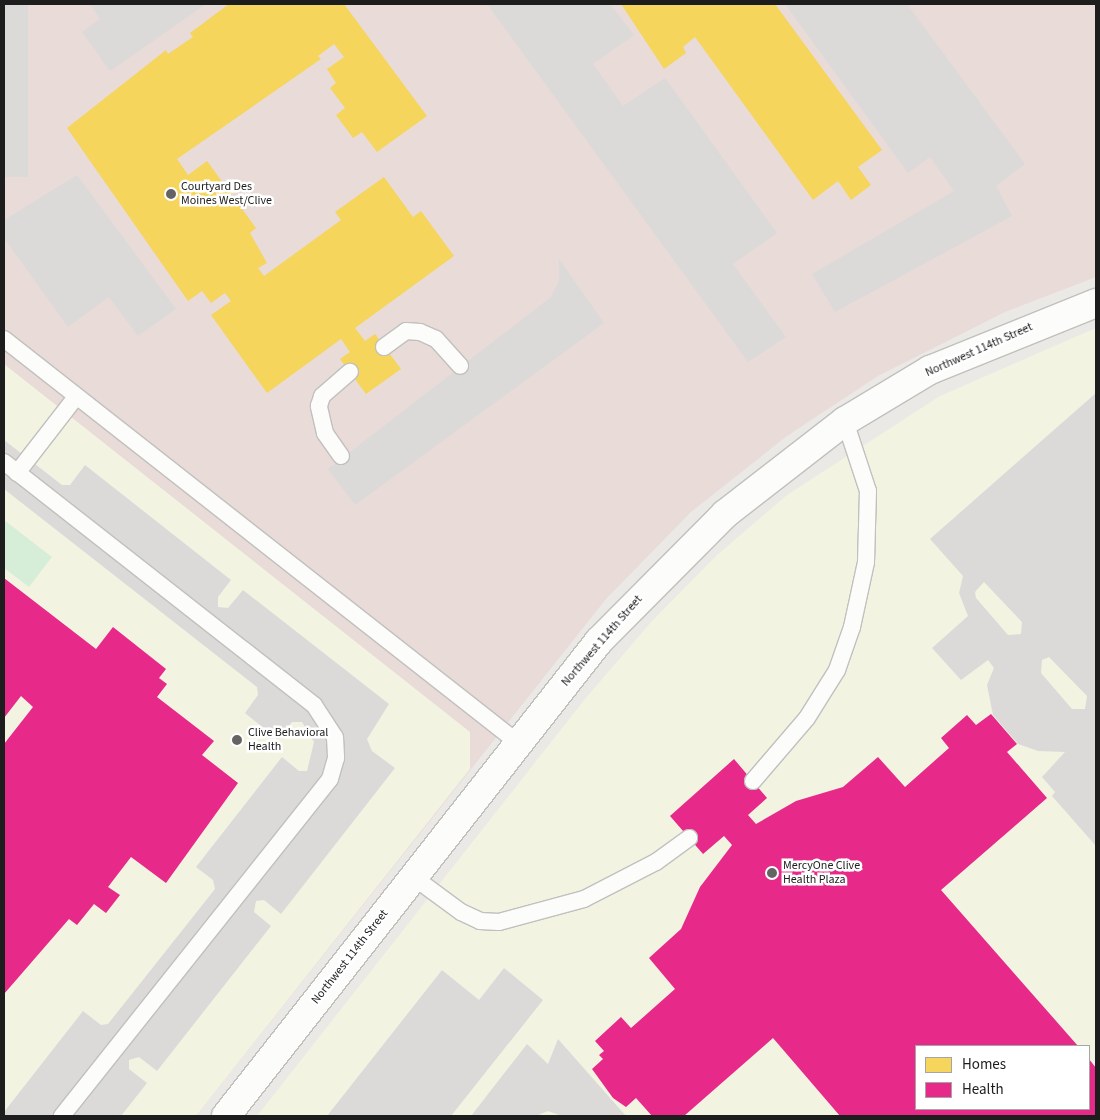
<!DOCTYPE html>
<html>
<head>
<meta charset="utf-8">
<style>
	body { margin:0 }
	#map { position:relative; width:1100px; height:1120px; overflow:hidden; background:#ebe9e5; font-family:"Source Sans 3",sans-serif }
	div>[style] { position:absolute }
	.commercial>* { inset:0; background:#e8dbd8 }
	.education>* { inset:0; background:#f3f3e1 }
	.park>* { inset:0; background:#d6eed7 }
	.parking>* { inset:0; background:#dbdad9; transform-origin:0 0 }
	.homes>* { inset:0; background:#f6d55c }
	.health>* { inset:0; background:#e7298a }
	.roads { filter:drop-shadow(1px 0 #c1c0be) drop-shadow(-1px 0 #c1c0be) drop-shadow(0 1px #c1c0be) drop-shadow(0 -1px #c1c0be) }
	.service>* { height:16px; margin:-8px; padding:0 8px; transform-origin:8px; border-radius:8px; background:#fcfcfb }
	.tertiary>* { height:28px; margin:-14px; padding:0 14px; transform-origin:14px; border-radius:14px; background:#fcfcfb }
	.dots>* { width:14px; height:14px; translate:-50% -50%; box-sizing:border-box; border:2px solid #fff; border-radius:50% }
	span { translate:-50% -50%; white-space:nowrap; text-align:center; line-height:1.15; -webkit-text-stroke:5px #fff; paint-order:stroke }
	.poi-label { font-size:12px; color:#1d1d1d }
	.left { translate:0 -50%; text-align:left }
	.street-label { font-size:12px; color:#1d1d1d }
	.frame { position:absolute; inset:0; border:5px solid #1d1d1d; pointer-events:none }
	.legend { position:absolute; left:915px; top:1045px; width:175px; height:65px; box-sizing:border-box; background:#fff; border:1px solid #a5a5a5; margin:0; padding:6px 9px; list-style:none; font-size:15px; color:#1d1d1d }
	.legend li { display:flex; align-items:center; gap:10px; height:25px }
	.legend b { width:25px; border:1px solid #a5a5a5 }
</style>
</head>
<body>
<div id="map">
	<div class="commercial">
		<i style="clip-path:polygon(4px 4px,1096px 4px,1096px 277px,1005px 312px,878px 376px,787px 436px,691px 512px,606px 599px,196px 1116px,4px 1116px)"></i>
	</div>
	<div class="education">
		<i style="clip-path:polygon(evenodd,1096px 328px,1096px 1116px,257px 1116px,585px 699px,652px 621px,716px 556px,787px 495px,940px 396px,1096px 328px,916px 1046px,1089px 1046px,1089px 1109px,916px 1109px,916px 1046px)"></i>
		<i style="clip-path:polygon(4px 364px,470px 732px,470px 769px,196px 1116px,4px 1116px)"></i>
	</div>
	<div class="park">
		<i style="clip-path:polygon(4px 520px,52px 557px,29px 587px,4px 568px)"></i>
	</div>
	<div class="parking">
		<i style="left:4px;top:4px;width:24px;height:173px"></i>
		<i style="clip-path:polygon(90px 4px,206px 4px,110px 71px,82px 32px,100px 19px)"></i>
		<i style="clip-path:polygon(487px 4px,610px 4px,634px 35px,593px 64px,623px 106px,665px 78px,777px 233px,733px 264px,786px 337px,748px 362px)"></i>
		<i style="clip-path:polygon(785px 4px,907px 4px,1025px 164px,996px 186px,1012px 216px,835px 312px,812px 274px,954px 191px,930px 157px,908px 173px)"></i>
		<i style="clip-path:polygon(77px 175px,176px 309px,138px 336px,109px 297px,68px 327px,4px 238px,4px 220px)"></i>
		<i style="clip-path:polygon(559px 259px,604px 323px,355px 505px,328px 469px,550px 298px,559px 281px)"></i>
		<i style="clip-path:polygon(evenodd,1096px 393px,1096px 846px,1052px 796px,1055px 792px,1042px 777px,1065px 752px,1038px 751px,1018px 744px,993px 715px,987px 685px,994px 668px,988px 660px,961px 680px,932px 648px,968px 616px,959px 593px,963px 576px,930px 539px,1096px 393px,984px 582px,1022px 622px,1021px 634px,1008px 635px,976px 598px,975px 592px,984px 582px,1096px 393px,1049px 657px,1087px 696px,1085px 709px,1072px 709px,1041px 673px,1042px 660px,1049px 657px)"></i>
		<i style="clip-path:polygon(4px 440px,62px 485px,70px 485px,85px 465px,231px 580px,218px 597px,218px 607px,228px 608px,243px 590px,389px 704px,367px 739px,372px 751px,395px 768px,281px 914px,264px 900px,256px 901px,254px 912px,271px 926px,157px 1071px,139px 1057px,129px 1060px,129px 1069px,147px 1083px,121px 1116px,4px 1116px,4px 1112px,83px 1011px,101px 1025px,108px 1024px,215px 889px,213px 880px,196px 867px,282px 757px,299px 771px,307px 771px,314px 742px,302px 722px,292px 722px,278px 740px,245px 713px,258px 695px,257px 687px,4px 489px)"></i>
		<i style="clip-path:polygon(504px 968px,543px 1000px,451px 1116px,327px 1116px,442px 970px,479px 1000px)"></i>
		<i style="clip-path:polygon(558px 1039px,626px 1116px,562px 1116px,548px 1111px,536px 1116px,471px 1116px,527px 1044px,548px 1064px)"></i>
	</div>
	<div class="homes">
		<i style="clip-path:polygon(229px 4px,344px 4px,427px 116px,377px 152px,362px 132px,353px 138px,336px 115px,345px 108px,330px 88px,336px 83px,327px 69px,344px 57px,334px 44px,318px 56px,321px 59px,177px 159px,188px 175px,207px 161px,256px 228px,250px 233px,267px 263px,258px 268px,264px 276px,341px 220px,335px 212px,384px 177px,413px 217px,421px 211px,454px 256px,355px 328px,365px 341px,375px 334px,401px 369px,366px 394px,340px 359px,350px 352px,341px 339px,267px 393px,211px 315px,231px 301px,225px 293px,211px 303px,202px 291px,188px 301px,67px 128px,166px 50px,168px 54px,193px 37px,190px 33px)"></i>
		<i style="clip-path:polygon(621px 4px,775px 4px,882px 150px,858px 167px,871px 185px,851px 200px,838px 181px,813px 200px,695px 37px,683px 47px,686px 53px,664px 69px)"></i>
	</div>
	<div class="health">
		<i style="clip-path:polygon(4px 578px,96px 649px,113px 627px,166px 669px,159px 678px,167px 684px,157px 697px,214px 741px,202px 755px,238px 783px,166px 883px,131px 857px,108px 887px,120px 895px,106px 913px,94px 904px,77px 925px,69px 919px,4px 994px,4px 744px,33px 707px,21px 696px,4px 718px)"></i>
		<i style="clip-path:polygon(991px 714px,1017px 744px,1007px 752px,1047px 798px,941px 890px,1078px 1046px,916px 1046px,916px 1109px,1089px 1109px,1089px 1059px,1096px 1068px,1096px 1116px,840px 1116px,773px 1038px,684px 1116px,652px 1116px,636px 1098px,626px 1107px,613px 1098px,592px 1069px,603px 1059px,599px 1055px,604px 1051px,595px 1041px,621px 1017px,631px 1028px,675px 989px,649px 958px,681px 929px,700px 887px,732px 845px,724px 836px,703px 854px,670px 816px,734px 759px,767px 798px,748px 815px,756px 824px,796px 801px,843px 787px,878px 757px,905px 787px,949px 748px,941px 738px,967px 715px,976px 725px)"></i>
	</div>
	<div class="roads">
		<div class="service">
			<i style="left:4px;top:339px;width:652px;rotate:38.15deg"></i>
			<i style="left:384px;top:347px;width:27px;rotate:-36deg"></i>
			<i style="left:406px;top:331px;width:14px;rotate:4deg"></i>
			<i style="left:420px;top:332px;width:17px;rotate:24deg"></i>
			<i style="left:436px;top:339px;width:36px;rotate:48deg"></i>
			<i style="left:341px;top:456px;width:28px;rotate:-125deg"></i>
			<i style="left:325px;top:433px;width:28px;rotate:-103deg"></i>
			<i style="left:319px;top:406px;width:10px;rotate:-73deg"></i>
			<i style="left:322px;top:396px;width:37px;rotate:-41deg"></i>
			<i style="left:4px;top:462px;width:394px;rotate:38.1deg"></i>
			<i style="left:314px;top:705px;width:38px;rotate:57deg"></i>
			<i style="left:335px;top:737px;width:21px;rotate:87deg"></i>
			<i style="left:336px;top:758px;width:22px;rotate:106deg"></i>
			<i style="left:330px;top:779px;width:431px;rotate:128.5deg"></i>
			<i style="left:17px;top:473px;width:96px;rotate:-52.2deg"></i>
			<i style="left:753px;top:781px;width:83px;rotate:-49.4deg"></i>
			<i style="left:807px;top:718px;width:57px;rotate:-58deg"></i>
			<i style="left:837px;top:670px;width:46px;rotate:-70.8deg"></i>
			<i style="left:852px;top:627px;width:66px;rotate:-77.8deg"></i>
			<i style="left:866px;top:562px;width:71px;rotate:-88.4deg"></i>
			<i style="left:868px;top:491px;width:74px;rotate:-108.2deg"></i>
			<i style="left:412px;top:876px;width:61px;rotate:36.3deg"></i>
			<i style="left:461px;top:912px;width:21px;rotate:25deg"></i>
			<i style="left:480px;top:921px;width:19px;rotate:3deg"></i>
			<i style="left:499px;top:922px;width:88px;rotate:-15.1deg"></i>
			<i style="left:584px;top:899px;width:81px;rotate:-27.2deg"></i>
			<i style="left:656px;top:862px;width:41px;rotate:-36deg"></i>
		</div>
		<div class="tertiary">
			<i style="left:226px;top:1116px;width:604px;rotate:-51.86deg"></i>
			<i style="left:599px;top:641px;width:179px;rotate:-45.2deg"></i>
			<i style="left:725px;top:514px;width:152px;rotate:-37.8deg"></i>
			<i style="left:845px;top:421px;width:99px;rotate:-31deg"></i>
			<i style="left:930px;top:370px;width:179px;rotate:-22deg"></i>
		</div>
	</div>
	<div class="dots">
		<i style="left:171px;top:194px;background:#656463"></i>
		<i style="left:237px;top:740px;background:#656463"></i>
		<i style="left:772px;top:873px;background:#656463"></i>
	</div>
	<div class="poi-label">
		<span class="left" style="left:181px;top:194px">Courtyard Des<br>Moines West/Clive</span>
		<span class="left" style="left:248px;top:740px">Clive Behavioral<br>Health</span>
		<span class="left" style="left:783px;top:873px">MercyOne Clive<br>Health Plaza</span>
	</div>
	<div class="street-label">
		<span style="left:979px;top:350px;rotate:-24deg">Northwest 114th Street</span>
		<span style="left:602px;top:641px;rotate:-49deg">Northwest 114th Street</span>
		<span style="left:350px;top:957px;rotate:-52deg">Northwest 114th Street</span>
	</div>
	<div class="frame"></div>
	<ul class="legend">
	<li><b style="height:14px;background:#f6d55c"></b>Homes</li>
	<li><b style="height:14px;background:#e7298a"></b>Health</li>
	</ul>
</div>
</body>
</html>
